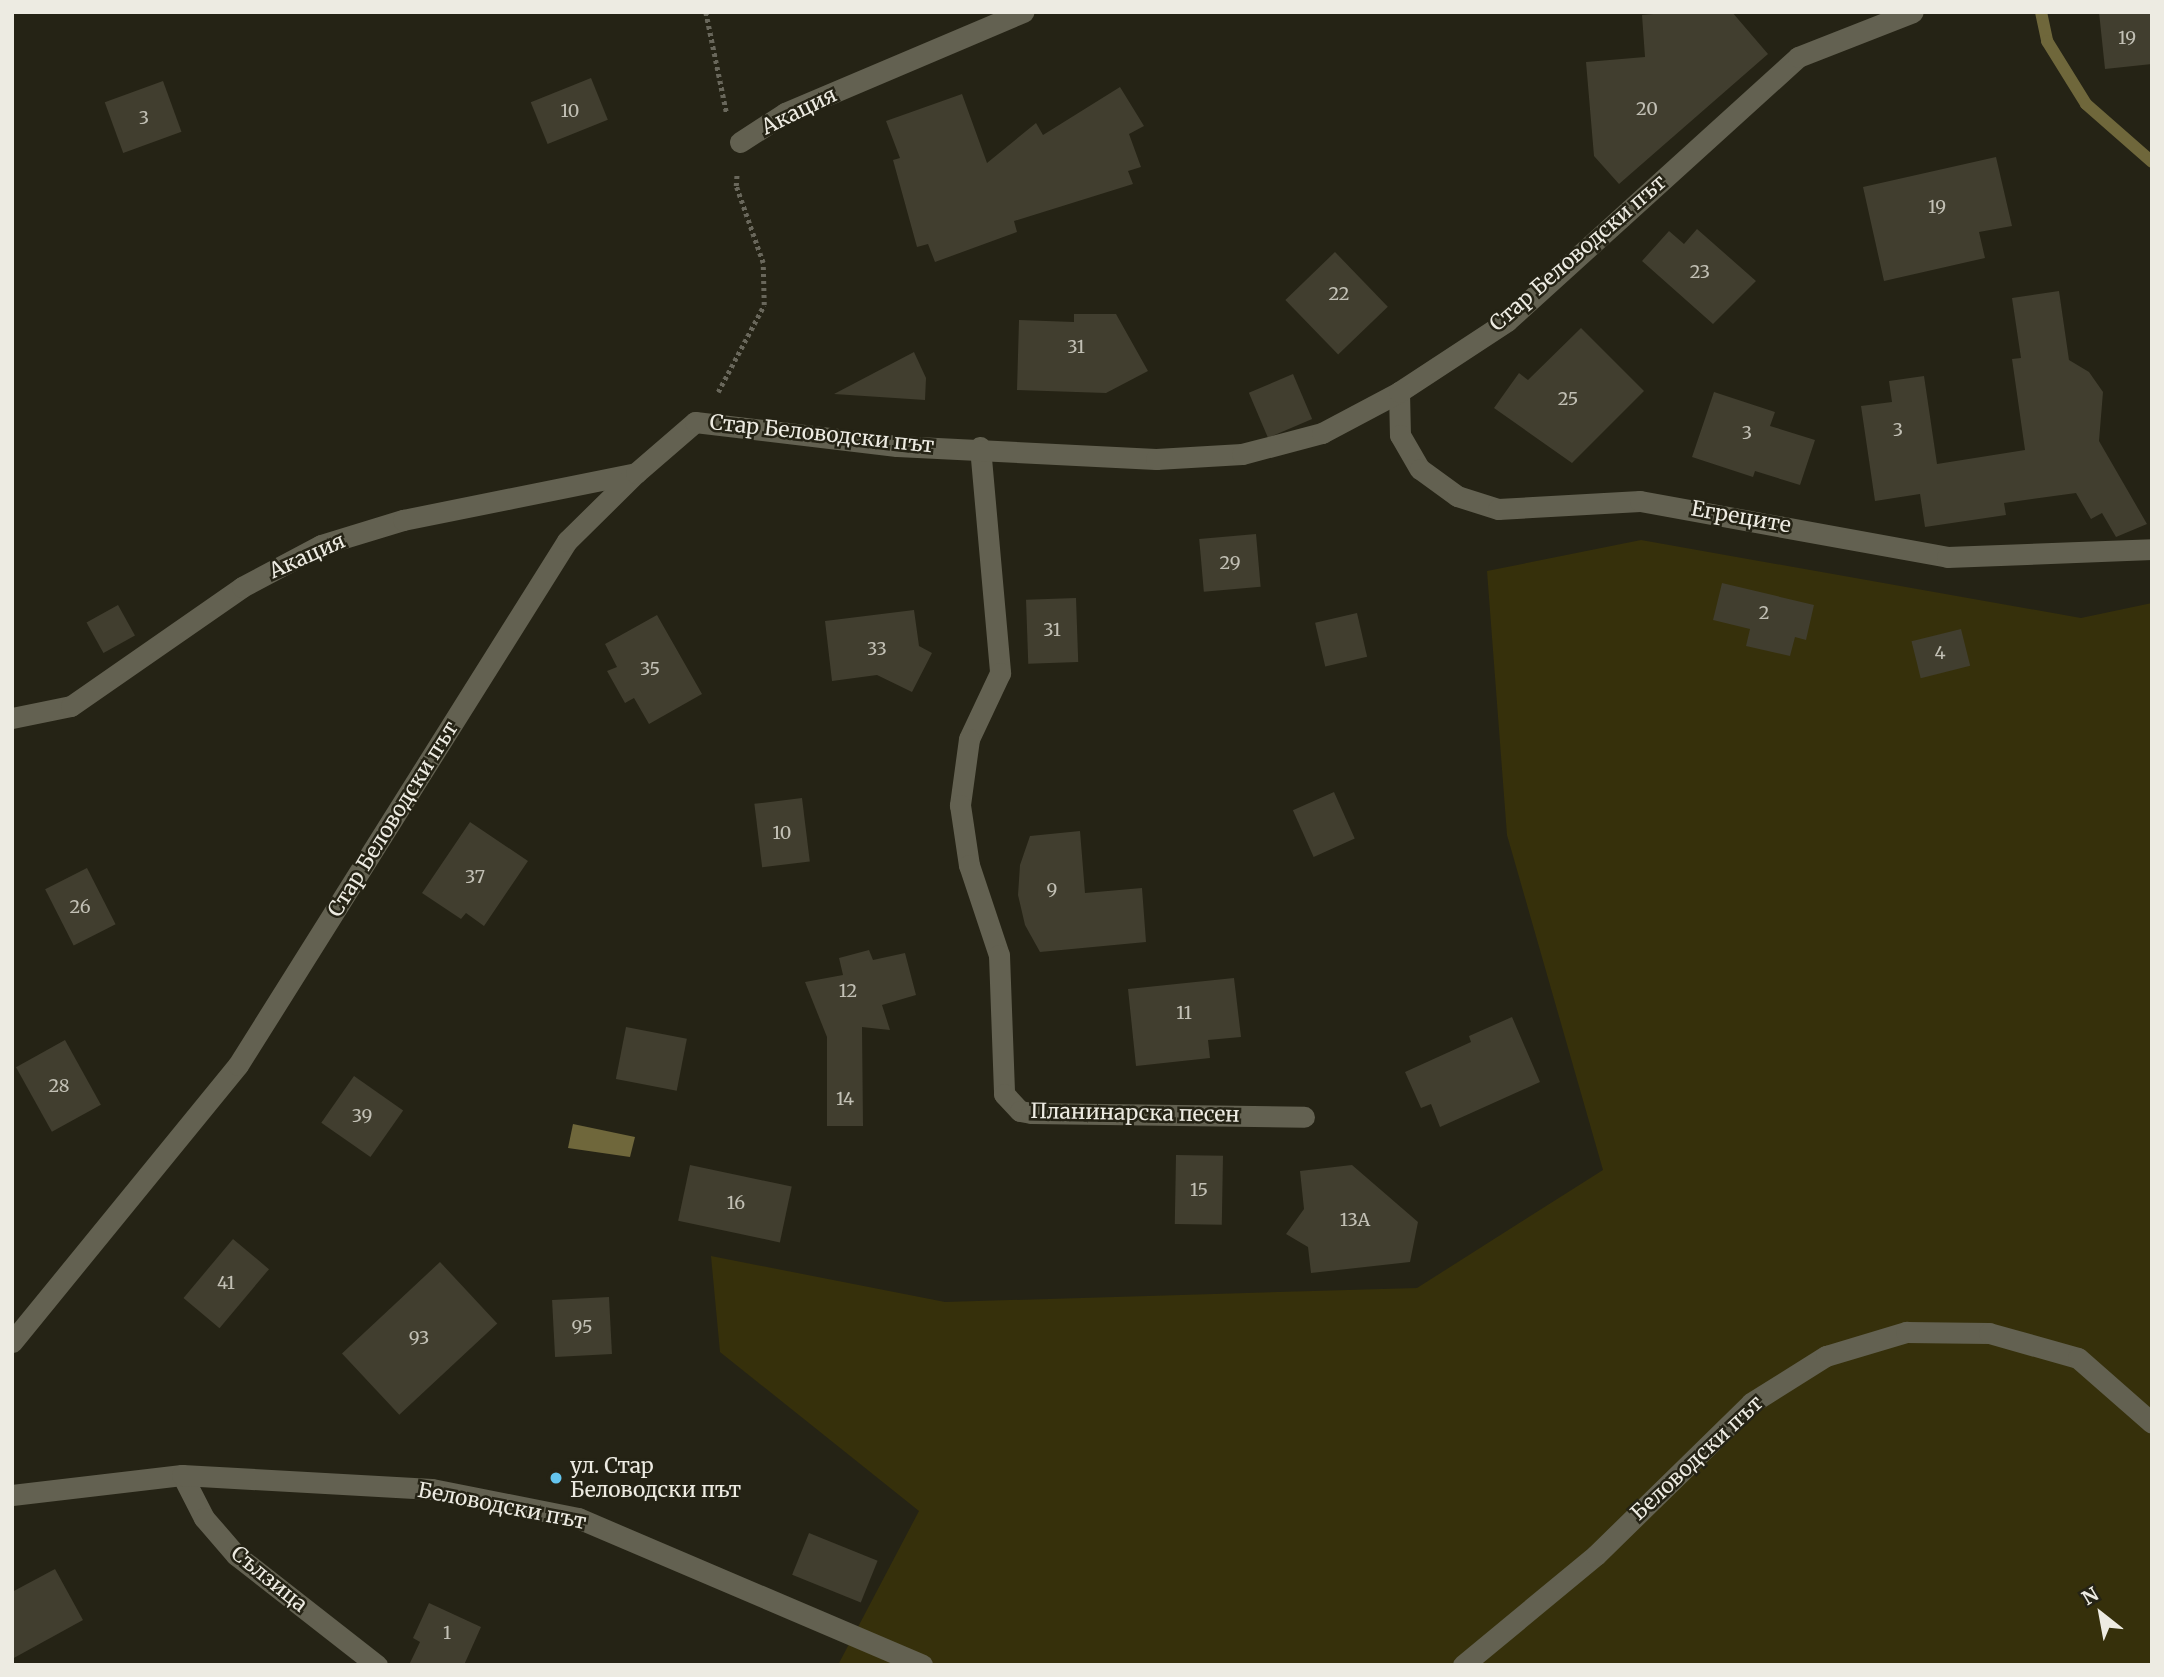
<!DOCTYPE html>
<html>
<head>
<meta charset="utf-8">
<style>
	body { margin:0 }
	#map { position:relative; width:2164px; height:1677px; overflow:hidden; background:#252315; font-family:Merriweather,serif }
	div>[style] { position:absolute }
	.green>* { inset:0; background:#36300b }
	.water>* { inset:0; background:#6f673b }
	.stream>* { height:12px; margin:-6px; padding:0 6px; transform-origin:6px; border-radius:6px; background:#6f673b }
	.building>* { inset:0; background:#413e2f; transform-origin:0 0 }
	.path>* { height:4.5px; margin-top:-2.25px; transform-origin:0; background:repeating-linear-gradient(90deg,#69675b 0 3.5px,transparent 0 7px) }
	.minor>* { height:21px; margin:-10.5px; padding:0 10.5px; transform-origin:10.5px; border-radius:10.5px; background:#636151 }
	.dots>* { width:19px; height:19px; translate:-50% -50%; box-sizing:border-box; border:4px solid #252315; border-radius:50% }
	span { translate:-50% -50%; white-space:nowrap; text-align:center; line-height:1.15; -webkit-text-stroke:5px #252315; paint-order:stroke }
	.number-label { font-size:18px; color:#c2c0b5 }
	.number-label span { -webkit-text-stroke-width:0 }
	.street-label { font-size:21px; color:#edebe2 }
	.poi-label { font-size:21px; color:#edebe2 }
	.left { translate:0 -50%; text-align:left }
	.frame { position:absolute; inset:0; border:14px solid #edebe2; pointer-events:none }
	.north { position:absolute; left:2066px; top:1579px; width:70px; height:70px; -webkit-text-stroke:5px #252315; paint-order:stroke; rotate:329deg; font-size:19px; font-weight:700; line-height:28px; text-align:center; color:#edebe2 }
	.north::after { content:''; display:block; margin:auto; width:24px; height:32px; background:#edebe2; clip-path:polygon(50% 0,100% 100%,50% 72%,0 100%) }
</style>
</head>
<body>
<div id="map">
	<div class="green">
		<i style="clip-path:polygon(1641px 540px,2081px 618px,2152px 603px,2152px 1665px,838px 1665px,919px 1511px,720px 1352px,711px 1256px,945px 1302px,1417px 1288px,1603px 1170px,1507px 835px,1487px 571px)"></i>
	</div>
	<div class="water">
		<i style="clip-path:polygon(573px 1124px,635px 1137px,630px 1157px,568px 1148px)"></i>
	</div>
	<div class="stream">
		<i style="left:2041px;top:12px;width:30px;rotate:78deg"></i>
		<i style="left:2047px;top:41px;width:74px;rotate:58.2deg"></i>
		<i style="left:2086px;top:104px;width:88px;rotate:41.3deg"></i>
	</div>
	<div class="building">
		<i style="clip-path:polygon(1676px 12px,1732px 12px,1768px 54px,1619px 184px,1594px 156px,1586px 62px,1645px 57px,1642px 15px)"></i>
		<i style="clip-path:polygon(2099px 12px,2152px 12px,2152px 64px,2105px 69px)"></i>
		<i style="left:591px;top:78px;width:45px;height:65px;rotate:68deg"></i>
		<i style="left:163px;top:81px;width:54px;height:62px;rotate:70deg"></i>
		<i style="clip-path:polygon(1120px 87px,1144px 126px,1129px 134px,1141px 167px,1128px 171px,1133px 184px,1014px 221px,1017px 232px,935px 262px,928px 244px,917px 247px,893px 160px,900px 158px,886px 121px,962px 94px,987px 163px,1036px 123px,1043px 135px)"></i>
		<i style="clip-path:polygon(1996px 157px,2012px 226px,1979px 232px,1985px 258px,1884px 281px,1863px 187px)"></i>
		<i style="clip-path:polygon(1697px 229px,1756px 281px,1713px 324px,1642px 261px,1669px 231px,1684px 244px)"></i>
		<i style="left:1335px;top:252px;width:76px;height:69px;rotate:46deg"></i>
		<i style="clip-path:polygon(2059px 291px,2069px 360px,2089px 372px,2103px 392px,2099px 441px,2147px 524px,2116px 537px,2102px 513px,2091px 519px,2076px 493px,2004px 503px,2006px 515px,1925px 527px,1920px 494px,1875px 501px,1861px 406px,1892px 402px,1889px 381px,1924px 376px,1937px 464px,2025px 450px,2012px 359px,2021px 358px,2012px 298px)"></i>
		<i style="clip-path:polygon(1074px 314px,1116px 314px,1148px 371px,1106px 393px,1017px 390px,1019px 320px,1074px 322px)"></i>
		<i style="clip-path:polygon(1581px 328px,1644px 391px,1572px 463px,1494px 408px,1519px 373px,1528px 380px)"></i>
		<i style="clip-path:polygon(914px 352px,926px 378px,925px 400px,834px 394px)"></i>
		<i style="left:1293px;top:374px;width:49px;height:48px;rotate:67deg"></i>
		<i style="clip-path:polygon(1714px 392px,1775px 412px,1770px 426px,1815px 440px,1800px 485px,1755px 471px,1753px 477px,1692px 457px)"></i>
		<i style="left:1256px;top:534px;width:53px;height:57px;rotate:85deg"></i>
		<i style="clip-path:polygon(1722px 583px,1814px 605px,1806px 640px,1795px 637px,1790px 656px,1746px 646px,1750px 629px,1713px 620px)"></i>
		<i style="left:1076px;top:598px;width:64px;height:50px;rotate:88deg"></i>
		<i style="left:118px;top:605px;width:35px;height:36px;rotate:61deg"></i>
		<i style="clip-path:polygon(914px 610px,919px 646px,932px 653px,912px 692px,877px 675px,832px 681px,825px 621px)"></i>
		<i style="left:1357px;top:613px;width:45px;height:43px;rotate:77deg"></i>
		<i style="clip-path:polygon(657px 615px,702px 694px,649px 724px,634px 698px,625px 703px,607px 671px,617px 667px,605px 644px)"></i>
		<i style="left:1961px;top:629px;width:38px;height:51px;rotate:76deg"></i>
		<i style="left:1334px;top:792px;width:51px;height:45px;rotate:66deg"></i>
		<i style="left:802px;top:798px;width:64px;height:48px;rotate:83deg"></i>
		<i style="clip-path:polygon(470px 822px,528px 861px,484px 926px,466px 913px,461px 919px,422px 893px)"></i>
		<i style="clip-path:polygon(1080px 831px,1085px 893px,1142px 888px,1146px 942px,1040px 952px,1025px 925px,1018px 895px,1020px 865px,1030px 836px)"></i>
		<i style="left:87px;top:868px;width:63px;height:47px;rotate:63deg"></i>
		<i style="clip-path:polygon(869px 950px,873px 960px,905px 953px,916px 995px,882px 1005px,890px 1030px,862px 1027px,863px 1126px,827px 1126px,827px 1037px,805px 982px,843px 975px,839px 958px)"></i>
		<i style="clip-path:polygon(1234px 978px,1241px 1037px,1208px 1040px,1210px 1058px,1136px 1066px,1128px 989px)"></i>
		<i style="clip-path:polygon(1512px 1017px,1540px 1082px,1440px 1127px,1431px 1104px,1421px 1108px,1405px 1072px,1471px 1042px,1469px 1036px)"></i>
		<i style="left:626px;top:1027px;width:62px;height:53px;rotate:11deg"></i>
		<i style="left:65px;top:1040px;width:74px;height:56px;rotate:61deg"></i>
		<i style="left:354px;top:1076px;width:60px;height:57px;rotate:35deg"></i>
		<i style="left:1176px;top:1155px;width:47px;height:69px;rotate:1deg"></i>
		<i style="left:690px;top:1165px;width:104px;height:57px;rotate:12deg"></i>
		<i style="clip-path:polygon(1352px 1165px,1418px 1222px,1410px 1262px,1311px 1273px,1308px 1247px,1286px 1234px,1304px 1209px,1300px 1171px)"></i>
		<i style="left:233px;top:1239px;width:47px;height:77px;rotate:40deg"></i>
		<i style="left:440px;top:1262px;width:84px;height:134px;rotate:47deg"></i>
		<i style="left:609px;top:1297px;width:57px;height:57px;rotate:87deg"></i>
		<i style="left:809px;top:1533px;width:74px;height:45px;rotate:22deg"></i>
		<i style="clip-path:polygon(55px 1569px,83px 1620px,12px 1659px,12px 1592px)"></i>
		<i style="clip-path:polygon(429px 1603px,481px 1627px,464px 1665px,409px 1665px,420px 1642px,413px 1638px)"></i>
	</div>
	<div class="path">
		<i style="left:706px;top:12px;width:104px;rotate:78.4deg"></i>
		<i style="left:718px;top:392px;width:98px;rotate:-62.1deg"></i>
		<i style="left:764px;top:305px;width:42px;rotate:-91.4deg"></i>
		<i style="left:763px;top:263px;width:82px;rotate:-109.3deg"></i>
		<i style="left:736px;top:186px;width:14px;rotate:-86deg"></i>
	</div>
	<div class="minor">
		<i style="left:740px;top:142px;width:54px;rotate:-32.8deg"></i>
		<i style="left:785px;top:113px;width:259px;rotate:-23deg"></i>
		<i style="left:1399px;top:392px;width:43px;rotate:88.7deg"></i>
		<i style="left:1400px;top:435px;width:39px;rotate:60deg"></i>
		<i style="left:1420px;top:469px;width:46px;rotate:36.1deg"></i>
		<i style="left:1457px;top:496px;width:43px;rotate:17.6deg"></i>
		<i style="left:1498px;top:509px;width:142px;rotate:-3.2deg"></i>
		<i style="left:1640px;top:501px;width:312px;rotate:10.3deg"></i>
		<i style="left:1947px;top:557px;width:205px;rotate:-2.2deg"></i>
		<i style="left:980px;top:447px;width:227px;rotate:84.9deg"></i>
		<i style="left:1000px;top:673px;width:73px;rotate:115.2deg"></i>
		<i style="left:969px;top:739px;width:67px;rotate:97.8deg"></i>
		<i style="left:960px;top:805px;width:61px;rotate:81.5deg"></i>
		<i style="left:969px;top:865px;width:95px;rotate:71.6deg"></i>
		<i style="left:999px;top:955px;width:139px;rotate:87.9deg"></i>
		<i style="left:1004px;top:1094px;width:23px;rotate:47deg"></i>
		<i style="left:1020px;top:1111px;width:11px;rotate:10deg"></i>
		<i style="left:1031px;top:1113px;width:273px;rotate:0.8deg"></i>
		<i style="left:12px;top:718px;width:60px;rotate:-11.5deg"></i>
		<i style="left:71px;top:706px;width:208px;rotate:-34.8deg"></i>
		<i style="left:242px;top:587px;width:89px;rotate:-28deg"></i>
		<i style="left:321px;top:545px;width:86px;rotate:-17deg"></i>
		<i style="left:403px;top:520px;width:238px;rotate:-11.4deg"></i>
		<i style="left:12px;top:1342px;width:357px;rotate:-50.8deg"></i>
		<i style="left:238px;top:1065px;width:619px;rotate:-57.88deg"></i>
		<i style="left:567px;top:541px;width:97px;rotate:-44.6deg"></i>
		<i style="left:636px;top:473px;width:78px;rotate:-40.8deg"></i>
		<i style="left:695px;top:422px;width:203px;rotate:6.8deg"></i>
		<i style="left:897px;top:446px;width:259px;rotate:2.9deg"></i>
		<i style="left:1156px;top:459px;width:86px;rotate:-3.3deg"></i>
		<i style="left:1242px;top:454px;width:83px;rotate:-14.7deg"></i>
		<i style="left:1322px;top:433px;width:87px;rotate:-28deg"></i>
		<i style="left:1399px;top:392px;width:129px;rotate:-33.3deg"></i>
		<i style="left:1507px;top:321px;width:393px;rotate:-42.2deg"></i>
		<i style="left:1798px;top:57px;width:123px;rotate:-21.4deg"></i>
		<i style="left:182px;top:1475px;width:48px;rotate:62.9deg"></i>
		<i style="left:204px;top:1518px;width:49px;rotate:49.1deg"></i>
		<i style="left:236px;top:1555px;width:179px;rotate:38deg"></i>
		<i style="left:12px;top:1495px;width:171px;rotate:-6.7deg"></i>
		<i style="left:182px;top:1475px;width:250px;rotate:3.2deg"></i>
		<i style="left:432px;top:1489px;width:149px;rotate:11.2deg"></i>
		<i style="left:578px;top:1518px;width:374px;rotate:23.1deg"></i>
		<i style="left:1463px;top:1665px;width:173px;rotate:-39.6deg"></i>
		<i style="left:1596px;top:1555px;width:217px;rotate:-44.4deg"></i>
		<i style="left:1751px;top:1403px;width:89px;rotate:-32.1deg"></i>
		<i style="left:1826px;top:1356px;width:84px;rotate:-16.7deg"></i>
		<i style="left:1906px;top:1332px;width:83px;rotate:0.7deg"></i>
		<i style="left:1989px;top:1333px;width:92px;rotate:15.7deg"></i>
		<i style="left:2078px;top:1358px;width:98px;rotate:41.3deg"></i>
	</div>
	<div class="dots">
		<i style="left:556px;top:1478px;background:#65c5ee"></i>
	</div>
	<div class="number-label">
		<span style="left:2127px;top:38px">19</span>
		<span style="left:1647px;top:109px">20</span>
		<span style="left:570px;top:111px">10</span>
		<span style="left:144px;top:118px">3</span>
		<span style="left:1937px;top:207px">19</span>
		<span style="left:1700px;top:272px">23</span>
		<span style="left:1339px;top:294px">22</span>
		<span style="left:1076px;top:347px">31</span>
		<span style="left:1568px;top:399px">25</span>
		<span style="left:1898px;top:430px">3</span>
		<span style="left:1747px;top:433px">3</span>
		<span style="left:1230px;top:563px">29</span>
		<span style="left:1764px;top:613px">2</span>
		<span style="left:1052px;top:630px">31</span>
		<span style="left:877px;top:649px">33</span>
		<span style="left:1940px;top:653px">4</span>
		<span style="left:650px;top:669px">35</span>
		<span style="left:782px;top:833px">10</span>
		<span style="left:475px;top:877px">37</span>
		<span style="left:1052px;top:890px">9</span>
		<span style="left:80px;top:907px">26</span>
		<span style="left:848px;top:991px">12</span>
		<span style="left:1184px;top:1013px">11</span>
		<span style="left:59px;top:1086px">28</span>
		<span style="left:845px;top:1099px">14</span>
		<span style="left:362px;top:1116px">39</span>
		<span style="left:1199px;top:1190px">15</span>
		<span style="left:736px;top:1203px">16</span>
		<span style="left:1355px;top:1220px">13А</span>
		<span style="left:226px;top:1283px">41</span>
		<span style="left:582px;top:1327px">95</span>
		<span style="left:419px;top:1338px">93</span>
		<span style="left:447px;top:1633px">1</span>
	</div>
	<div class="street-label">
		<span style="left:799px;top:111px;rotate:-26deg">Акация</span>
		<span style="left:1578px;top:253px;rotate:-41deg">Стар Беловодски път</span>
		<span style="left:822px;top:434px;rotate:6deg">Стар Беловодски път</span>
		<span style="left:1741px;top:517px;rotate:10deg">Егреците</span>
		<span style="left:307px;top:556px;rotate:-24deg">Акация</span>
		<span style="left:393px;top:819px;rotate:-58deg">Стар Беловодски път</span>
		<span style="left:1135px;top:1113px;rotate:1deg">Планинарска песен</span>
		<span style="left:1697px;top:1458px;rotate:-43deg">Беловодски път</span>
		<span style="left:502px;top:1506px;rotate:11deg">Беловодски път</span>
		<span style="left:269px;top:1579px;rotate:39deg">Сълзица</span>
	</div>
	<div class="poi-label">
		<span class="left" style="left:570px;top:1478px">ул. Стар<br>Беловодски път</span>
	</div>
	<div class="frame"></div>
	<div class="north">N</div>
</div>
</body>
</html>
